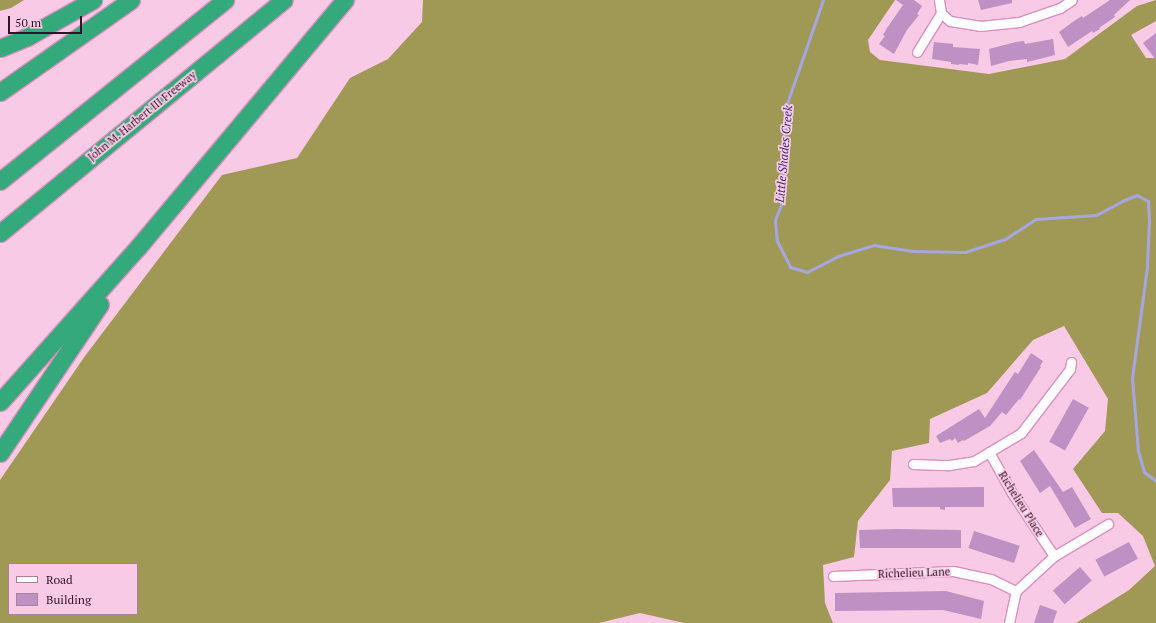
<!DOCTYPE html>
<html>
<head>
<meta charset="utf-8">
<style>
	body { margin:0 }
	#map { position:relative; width:1156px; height:623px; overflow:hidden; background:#f9cae5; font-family:"PT Serif",serif }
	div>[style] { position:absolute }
	.forest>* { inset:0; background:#a09955 }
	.stream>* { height:3px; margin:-1.5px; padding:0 1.5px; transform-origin:1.5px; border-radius:1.5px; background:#a5a6e4 }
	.building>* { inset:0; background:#be90c3; transform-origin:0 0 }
	.roads { filter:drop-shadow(1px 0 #da90bc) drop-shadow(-1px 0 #da90bc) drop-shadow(0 1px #da90bc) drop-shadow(0 -1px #da90bc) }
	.street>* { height:9px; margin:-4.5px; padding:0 4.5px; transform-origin:4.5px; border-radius:4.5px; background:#fff }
	.highway>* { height:17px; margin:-8.5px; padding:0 8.5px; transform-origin:8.5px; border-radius:8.5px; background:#33a97c }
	span { translate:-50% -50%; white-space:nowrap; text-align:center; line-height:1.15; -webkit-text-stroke:3.5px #f9cae5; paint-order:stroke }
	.street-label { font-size:11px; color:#311526 }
	.water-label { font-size:12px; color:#372f78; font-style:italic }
	.legend { position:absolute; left:8px; top:563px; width:130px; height:52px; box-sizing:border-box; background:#f9cae5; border:1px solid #a98299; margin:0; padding:5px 7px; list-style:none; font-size:12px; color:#311526 }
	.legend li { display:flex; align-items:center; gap:8px; height:20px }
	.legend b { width:20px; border:1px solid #a98299 }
	.scale { position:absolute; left:8px; top:16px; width:74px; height:18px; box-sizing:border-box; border:2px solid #311526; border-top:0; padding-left:5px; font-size:12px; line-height:14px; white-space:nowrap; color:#311526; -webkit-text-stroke:3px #f9cae5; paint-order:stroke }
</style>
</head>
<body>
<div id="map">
	<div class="forest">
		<i style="clip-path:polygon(0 0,24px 0,11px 8px,0 11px)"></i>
		<i style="clip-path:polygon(evenodd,423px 0,895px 0,868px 40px,870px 52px,880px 60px,989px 74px,1065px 59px,1137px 6px,1156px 0,1156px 21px,1131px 35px,1146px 58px,1156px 58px,1156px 623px,1076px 623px,1129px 590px,1155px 566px,1143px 536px,1118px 513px,1102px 513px,1073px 469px,1105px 431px,1108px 399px,1064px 326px,1033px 340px,987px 393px,930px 419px,929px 443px,892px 451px,890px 480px,858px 521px,854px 557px,823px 565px,825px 603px,833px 623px,684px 623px,640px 613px,599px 623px,0 623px,0 480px,85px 356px,222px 175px,297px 158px,350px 78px,388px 59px,422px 22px,423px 0,9px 564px,137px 564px,137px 614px,9px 614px,9px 564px)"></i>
	</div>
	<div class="stream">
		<i style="left:823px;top:0;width:115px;rotate:109.2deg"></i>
		<i style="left:785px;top:109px;width:96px;rotate:92.4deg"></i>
		<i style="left:781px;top:205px;width:16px;rotate:112deg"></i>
		<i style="left:775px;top:220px;width:21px;rotate:85deg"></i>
		<i style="left:777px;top:241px;width:29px;rotate:63deg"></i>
		<i style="left:790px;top:267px;width:18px;rotate:16deg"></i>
		<i style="left:807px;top:272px;width:35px;rotate:-27deg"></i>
		<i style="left:838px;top:256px;width:38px;rotate:-17deg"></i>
		<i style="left:874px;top:245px;width:39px;rotate:9deg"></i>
		<i style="left:913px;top:251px;width:52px;rotate:1.1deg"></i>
		<i style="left:965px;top:252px;width:42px;rotate:-18deg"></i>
		<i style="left:1005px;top:239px;width:37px;rotate:-33deg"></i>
		<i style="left:1036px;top:219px;width:60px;rotate:-3.8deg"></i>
		<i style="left:1096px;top:215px;width:32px;rotate:-28deg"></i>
		<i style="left:1124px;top:200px;width:14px;rotate:-21deg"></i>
		<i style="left:1137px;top:195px;width:13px;rotate:29deg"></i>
		<i style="left:1148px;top:201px;width:20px;rotate:87deg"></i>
		<i style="left:1149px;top:221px;width:46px;rotate:92.5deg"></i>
		<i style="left:1147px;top:267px;width:112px;rotate:97.7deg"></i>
		<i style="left:1132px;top:378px;width:73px;rotate:85.3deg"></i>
		<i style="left:1138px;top:451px;width:22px;rotate:74deg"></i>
		<i style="left:1144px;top:472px;width:15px;rotate:37deg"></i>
	</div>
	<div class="building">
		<i style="clip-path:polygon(896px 0,914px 0,922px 6px,917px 14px,919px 15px,907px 30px,894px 54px,879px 44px,885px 36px,883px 35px,887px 28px,903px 5px)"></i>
		<i style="clip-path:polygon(978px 0,1012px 0,1012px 3px,981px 10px)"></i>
		<i style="clip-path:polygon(1110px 0,1130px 0,1114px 15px,1115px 17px,1099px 28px,1100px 29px,1093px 33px,1092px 31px,1068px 47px,1059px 32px,1074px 21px,1082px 16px,1083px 18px)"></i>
		<i style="clip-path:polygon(1156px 33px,1156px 60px,1143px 43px)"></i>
		<i style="clip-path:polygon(1053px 39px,1055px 55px,1027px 62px,1027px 59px,1009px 61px,991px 66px,989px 49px,1016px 42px,1024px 41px,1025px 44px)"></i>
		<i style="clip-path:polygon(934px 42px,953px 44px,953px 47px,980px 49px,978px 65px,968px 63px,968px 65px,959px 64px,959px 65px,951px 64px,951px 62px,932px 59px)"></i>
		<i style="clip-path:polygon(1031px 353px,1043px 361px,1040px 366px,1041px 367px,1020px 400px,1019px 399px,1006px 415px,1002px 412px,990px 426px,964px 441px,963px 440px,958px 443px,955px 438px,952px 441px,950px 439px,940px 443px,936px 436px,979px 409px,985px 418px,1009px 381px,1015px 372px,1018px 374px)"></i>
		<i style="left:1073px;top:399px;width:18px;height:49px;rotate:29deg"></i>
		<i style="clip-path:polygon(1034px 450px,1063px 492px,1072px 487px,1091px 519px,1075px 528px,1050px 486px,1040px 493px,1020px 461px)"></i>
		<i style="clip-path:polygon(984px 487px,984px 507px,945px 507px,945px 510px,940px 509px,940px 507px,893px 507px,892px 488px)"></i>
		<i style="clip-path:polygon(896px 529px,961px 530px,961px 548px,860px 548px,859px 530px)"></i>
		<i style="left:974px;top:531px;width:48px;height:18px;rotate:18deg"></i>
		<i style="left:1129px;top:542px;width:19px;height:38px;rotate:62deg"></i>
		<i style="left:1080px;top:567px;width:18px;height:36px;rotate:49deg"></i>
		<i style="clip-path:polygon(946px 591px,984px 601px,981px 619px,943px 610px,835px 611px,835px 593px)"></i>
		<i style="clip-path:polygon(1040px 605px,1057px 611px,1053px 623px,1034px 623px)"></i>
	</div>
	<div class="roads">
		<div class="street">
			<i style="left:939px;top:0;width:13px;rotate:81deg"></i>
			<i style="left:941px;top:13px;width:12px;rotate:42deg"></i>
			<i style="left:950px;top:21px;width:30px;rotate:9deg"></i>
			<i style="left:980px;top:26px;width:39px;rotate:-6deg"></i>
			<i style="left:1019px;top:22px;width:43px;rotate:-18.9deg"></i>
			<i style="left:1060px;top:8px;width:14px;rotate:-34deg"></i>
			<i style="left:917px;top:52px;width:46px;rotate:-58.4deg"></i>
			<i style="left:989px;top:452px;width:47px;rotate:60.7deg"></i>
			<i style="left:1012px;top:493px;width:76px;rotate:56.3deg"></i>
			<i style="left:913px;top:464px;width:36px;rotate:2deg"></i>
			<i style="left:949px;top:465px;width:25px;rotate:-9deg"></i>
			<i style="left:974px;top:461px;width:55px;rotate:-30.8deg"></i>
			<i style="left:1021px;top:433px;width:81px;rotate:-52.6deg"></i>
			<i style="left:1070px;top:369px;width:7px;rotate:-82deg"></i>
			<i style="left:833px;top:576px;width:120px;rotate:-2.4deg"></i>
			<i style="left:953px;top:571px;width:39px;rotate:12deg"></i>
			<i style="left:991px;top:579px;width:28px;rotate:26deg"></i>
			<i style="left:1009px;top:623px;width:33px;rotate:-78deg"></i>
			<i style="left:1016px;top:591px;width:52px;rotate:-42.6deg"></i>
			<i style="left:1054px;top:556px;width:63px;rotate:-30.7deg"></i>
		</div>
		<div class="highway">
			<i style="left:0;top:48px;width:29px;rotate:-22deg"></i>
			<i style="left:27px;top:37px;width:76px;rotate:-29.3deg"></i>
			<i style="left:0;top:92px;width:160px;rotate:-35.1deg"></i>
			<i style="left:0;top:181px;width:289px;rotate:-38.8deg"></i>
			<i style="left:0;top:233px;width:367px;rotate:-39.4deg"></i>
			<i style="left:0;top:402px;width:209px;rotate:-48.3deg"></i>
			<i style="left:139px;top:246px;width:321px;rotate:-50.1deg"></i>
			<i style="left:0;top:453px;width:179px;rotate:-56.1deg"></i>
		</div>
	</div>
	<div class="street-label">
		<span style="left:142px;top:116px;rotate:-39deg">John M. Harbert III Freeway</span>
		<span style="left:1021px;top:504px;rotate:58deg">Richelieu Place</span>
		<span style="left:914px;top:573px;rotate:-2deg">Richelieu Lane</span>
	</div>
	<div class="water-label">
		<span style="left:784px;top:154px;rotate:-85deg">Little Shades Creek</span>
	</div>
	<ul class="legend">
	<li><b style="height:5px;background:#fff"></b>Road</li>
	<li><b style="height:11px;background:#be90c3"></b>Building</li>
	</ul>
	<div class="scale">50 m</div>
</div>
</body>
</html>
